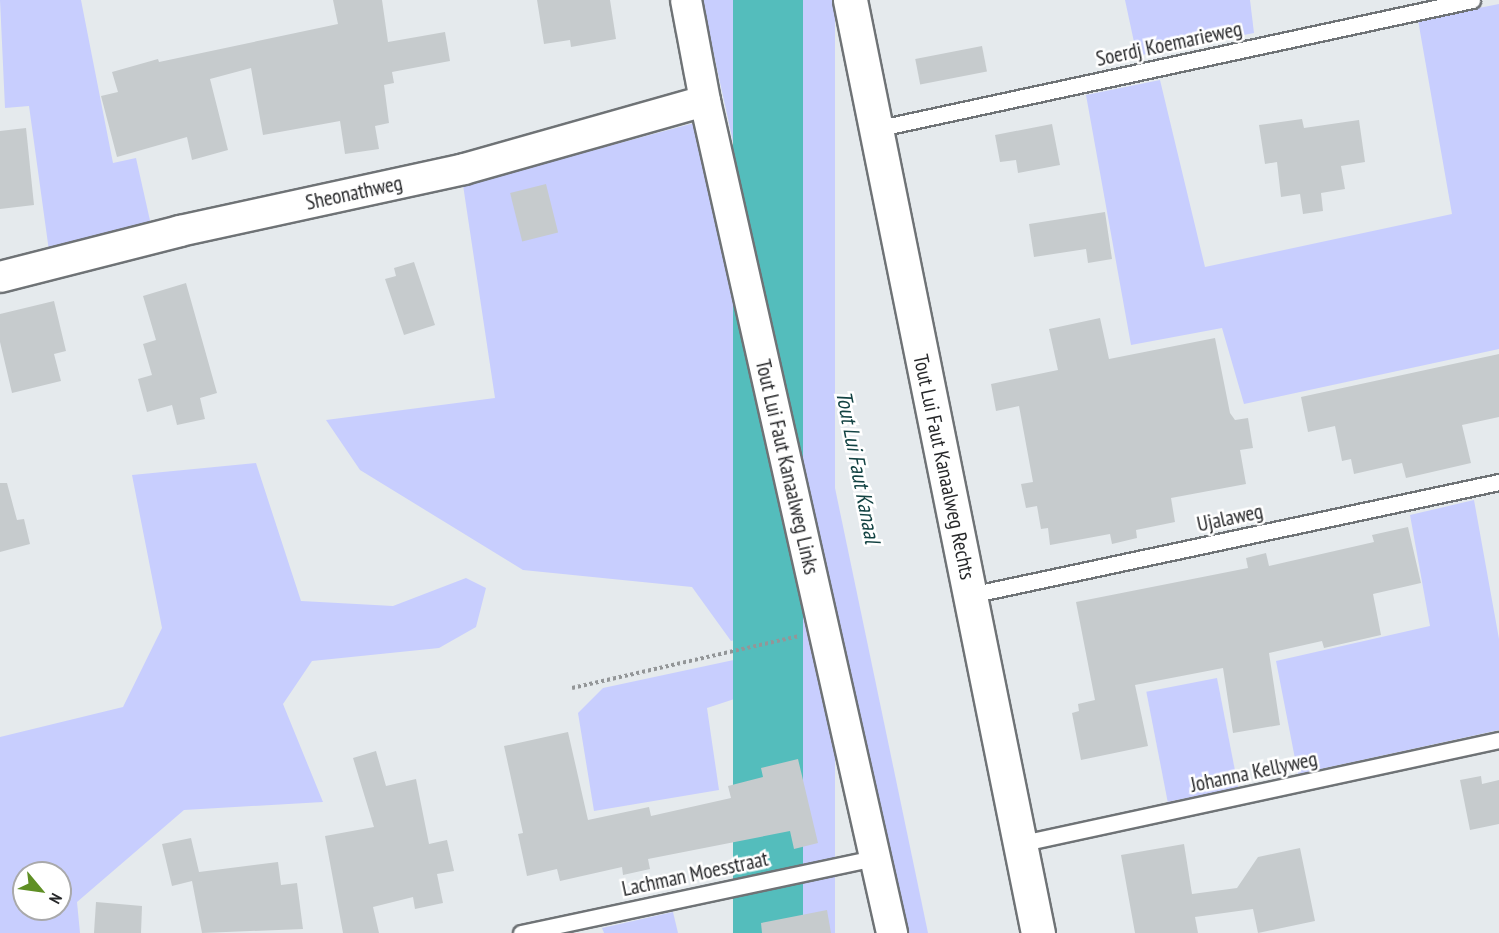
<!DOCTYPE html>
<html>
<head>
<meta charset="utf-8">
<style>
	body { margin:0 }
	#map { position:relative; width:1499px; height:933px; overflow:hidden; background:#e5eaed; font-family:"PT Sans Narrow",sans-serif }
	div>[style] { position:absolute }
	.green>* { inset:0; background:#c8cefe; transform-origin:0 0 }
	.water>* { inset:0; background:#54bdbc; transform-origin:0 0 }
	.building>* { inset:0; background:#c6cbcd; transform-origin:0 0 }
	.path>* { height:4px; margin-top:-2px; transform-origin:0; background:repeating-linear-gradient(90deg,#939698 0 3px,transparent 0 6px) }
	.roads { filter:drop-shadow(2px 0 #6f7376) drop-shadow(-2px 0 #6f7376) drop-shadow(0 2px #6f7376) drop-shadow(0 -2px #6f7376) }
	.service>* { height:15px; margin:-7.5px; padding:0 7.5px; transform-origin:7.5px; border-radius:7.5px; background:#fff }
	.minor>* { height:30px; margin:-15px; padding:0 15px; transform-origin:15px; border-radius:15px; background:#fff }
	.tertiary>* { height:33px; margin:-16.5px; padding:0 16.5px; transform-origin:16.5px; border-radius:16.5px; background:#fff }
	span { translate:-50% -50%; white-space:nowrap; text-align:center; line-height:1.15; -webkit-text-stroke:5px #fff; paint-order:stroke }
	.street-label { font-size:21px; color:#27282a }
	.water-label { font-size:22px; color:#124242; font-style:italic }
	.north { position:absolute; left:12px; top:861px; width:60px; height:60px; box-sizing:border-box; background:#fff; border:2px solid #a9a9aa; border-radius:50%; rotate:119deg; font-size:16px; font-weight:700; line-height:24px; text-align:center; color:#27282a }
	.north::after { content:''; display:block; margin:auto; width:21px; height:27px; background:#5f8f24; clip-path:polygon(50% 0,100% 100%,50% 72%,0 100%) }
</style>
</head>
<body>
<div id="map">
	<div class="green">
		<i style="clip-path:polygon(0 0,81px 0,113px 163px,136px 158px,151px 225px,49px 251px,29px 106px,5px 108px)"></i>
		<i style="clip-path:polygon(702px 0,733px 0,928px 933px,906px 933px)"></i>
		<i style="left:803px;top:0;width:32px;height:952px"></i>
		<i style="clip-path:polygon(1125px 0,1250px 0,1254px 33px,1137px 56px)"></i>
		<i style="clip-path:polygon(1499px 4px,1499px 349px,1244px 404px,1222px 328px,1131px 345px,1086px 95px,1160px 80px,1205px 267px,1452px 214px,1418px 20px)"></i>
		<i style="clip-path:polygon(698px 122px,808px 619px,731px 641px,692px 587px,523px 570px,360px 470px,326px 420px,495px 398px,463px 185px)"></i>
		<i style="clip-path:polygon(evenodd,256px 463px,301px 601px,393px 606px,466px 578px,486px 588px,476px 627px,439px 648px,312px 661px,283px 704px,323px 802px,184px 810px,77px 902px,80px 933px,0 933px,0 737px,123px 707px,162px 628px,132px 475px,256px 463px,24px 873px,60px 873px,60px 909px,24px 909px,24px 873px)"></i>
		<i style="clip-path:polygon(1474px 500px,1499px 639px,1499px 730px,1298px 774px,1276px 661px,1430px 626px,1410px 515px)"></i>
		<i style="clip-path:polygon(813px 643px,820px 671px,707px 708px,719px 790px,594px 811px,578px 713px,603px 688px)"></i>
		<i style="left:1217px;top:678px;width:112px;height:72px;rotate:79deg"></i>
		<i style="clip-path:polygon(673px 912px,678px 933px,604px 933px,602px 928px)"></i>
	</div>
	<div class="water">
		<i style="left:733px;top:0;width:70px;height:953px"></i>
	</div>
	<div class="building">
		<i style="clip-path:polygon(333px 0,382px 0,388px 42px,445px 32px,450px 61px,392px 72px,394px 83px,384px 85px,389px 123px,375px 126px,379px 149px,345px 154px,340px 121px,263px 135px,251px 68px,210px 79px,228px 150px,192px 160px,187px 137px,117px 157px,101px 96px,118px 92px,112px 72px,158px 59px,159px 62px,338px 24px)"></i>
		<i style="clip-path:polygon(537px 0,610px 0,616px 39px,571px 47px,570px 40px,544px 44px)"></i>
		<i style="left:982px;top:46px;width:26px;height:68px;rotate:79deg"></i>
		<i style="clip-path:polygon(1302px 119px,1304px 128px,1359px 120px,1365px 162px,1341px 166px,1345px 189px,1321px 193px,1323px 211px,1303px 214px,1300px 194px,1281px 197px,1277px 162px,1265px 164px,1259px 125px)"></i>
		<i style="clip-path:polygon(1052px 124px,1060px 165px,1018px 173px,1016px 160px,1000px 162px,995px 135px)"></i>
		<i style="clip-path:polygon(26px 128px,34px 205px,0 209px,0 131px)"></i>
		<i style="left:546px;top:184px;width:50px;height:37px;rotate:76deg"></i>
		<i style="clip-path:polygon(1105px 212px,1112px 259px,1088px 263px,1086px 249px,1034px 257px,1029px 224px)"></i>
		<i style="clip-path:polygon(414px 262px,435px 325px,404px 335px,385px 279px,396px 276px,394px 268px)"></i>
		<i style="clip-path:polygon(186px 283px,217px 393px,200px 398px,205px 419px,177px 425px,172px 405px,147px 412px,138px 379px,152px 375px,143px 344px,156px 340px,143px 296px)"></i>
		<i style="clip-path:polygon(54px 301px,66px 351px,54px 354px,61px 381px,12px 393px,0 342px,0 314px)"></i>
		<i style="clip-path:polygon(1100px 318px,1109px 359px,1215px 338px,1230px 413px,1235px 420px,1248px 418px,1253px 448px,1240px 450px,1246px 484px,1171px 498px,1175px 522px,1136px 530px,1137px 538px,1112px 544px,1110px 534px,1050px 545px,1048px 528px,1041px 529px,1037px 506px,1026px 508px,1021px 484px,1033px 482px,1019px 406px,996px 411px,991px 384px,1058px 370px,1049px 329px)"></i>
		<i style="clip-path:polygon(1499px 354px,1499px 417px,1462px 425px,1471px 463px,1406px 478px,1402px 463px,1354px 474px,1351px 459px,1342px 461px,1335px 426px,1308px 432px,1301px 397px)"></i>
		<i style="clip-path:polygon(0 483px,7px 483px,17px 520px,24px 519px,30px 544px,0 552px)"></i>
		<i style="clip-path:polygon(1408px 527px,1421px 583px,1373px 594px,1381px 635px,1324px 648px,1322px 641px,1269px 653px,1280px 725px,1233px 733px,1223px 668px,1135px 685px,1148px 746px,1081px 760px,1072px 713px,1079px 711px,1078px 704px,1095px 700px,1076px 602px,1248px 568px,1246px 558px,1266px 553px,1269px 566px,1374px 542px,1372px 535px)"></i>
		<i style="clip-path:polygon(568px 732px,588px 820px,649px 807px,651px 816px,731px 798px,728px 786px,763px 777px,761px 768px,798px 759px,818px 843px,794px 849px,790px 831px,648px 859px,650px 869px,623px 875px,622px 867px,560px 881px,557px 869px,527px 876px,518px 834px,523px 833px,504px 746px)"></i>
		<i style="clip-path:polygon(376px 751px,386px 786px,416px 779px,429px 844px,447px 840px,454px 871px,437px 874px,443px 903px,415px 909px,413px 897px,373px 907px,379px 933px,343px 933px,325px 836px,374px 827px,353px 758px)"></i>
		<i style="clip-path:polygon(1481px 776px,1482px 784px,1499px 780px,1499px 824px,1470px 830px,1460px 780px)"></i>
		<i style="clip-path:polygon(191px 838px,199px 872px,278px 862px,281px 885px,297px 883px,303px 929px,202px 933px,192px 881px,172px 886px,162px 844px)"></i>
		<i style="clip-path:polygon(1184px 844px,1192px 894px,1237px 888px,1258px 857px,1300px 848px,1315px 921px,1258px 933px,1253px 909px,1195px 917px,1198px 933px,1135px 933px,1121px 855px)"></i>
		<i style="clip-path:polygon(96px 902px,142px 906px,141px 933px,94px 933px)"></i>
		<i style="clip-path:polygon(827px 910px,831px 933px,762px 933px,761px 923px)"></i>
	</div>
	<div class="path">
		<i style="left:572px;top:688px;width:233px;rotate:-12.9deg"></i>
	</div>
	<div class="roads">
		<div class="service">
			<i style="left:875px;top:129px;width:611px;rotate:-12.19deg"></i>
			<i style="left:970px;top:595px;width:541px;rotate:-12.06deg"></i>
			<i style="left:1018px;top:844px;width:492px;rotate:-12.2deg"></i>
			<i style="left:521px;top:933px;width:365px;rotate:-12deg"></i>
		</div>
		<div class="minor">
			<i style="left:686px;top:0;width:103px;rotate:79.3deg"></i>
			<i style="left:705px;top:101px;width:853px;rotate:77.33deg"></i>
			<i style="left:0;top:277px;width:186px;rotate:-14.3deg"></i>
			<i style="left:180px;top:231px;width:291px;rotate:-12.3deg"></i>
			<i style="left:464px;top:169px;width:250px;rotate:-15.8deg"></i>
		</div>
		<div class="tertiary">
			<i style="left:850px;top:0;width:952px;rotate:78.61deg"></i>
		</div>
	</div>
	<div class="street-label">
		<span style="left:1169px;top:44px;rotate:-12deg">Soerdj Koemarieweg</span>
		<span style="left:354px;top:193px;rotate:-12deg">Sheonathweg</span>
		<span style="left:787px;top:467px;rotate:77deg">Tout Lui Faut Kanaalweg Links</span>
		<span style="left:944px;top:467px;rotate:78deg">Tout Lui Faut Kanaalweg Rechts</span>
		<span style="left:1230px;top:518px;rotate:-12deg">Ujalaweg</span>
		<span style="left:1254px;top:772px;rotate:-12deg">Johanna Kellyweg</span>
		<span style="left:695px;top:874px;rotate:-12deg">Lachman Moesstraat</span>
	</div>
	<div class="water-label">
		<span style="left:858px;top:467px;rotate:79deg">Tout Lui Faut Kanaal</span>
	</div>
	<div class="north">N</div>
</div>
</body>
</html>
